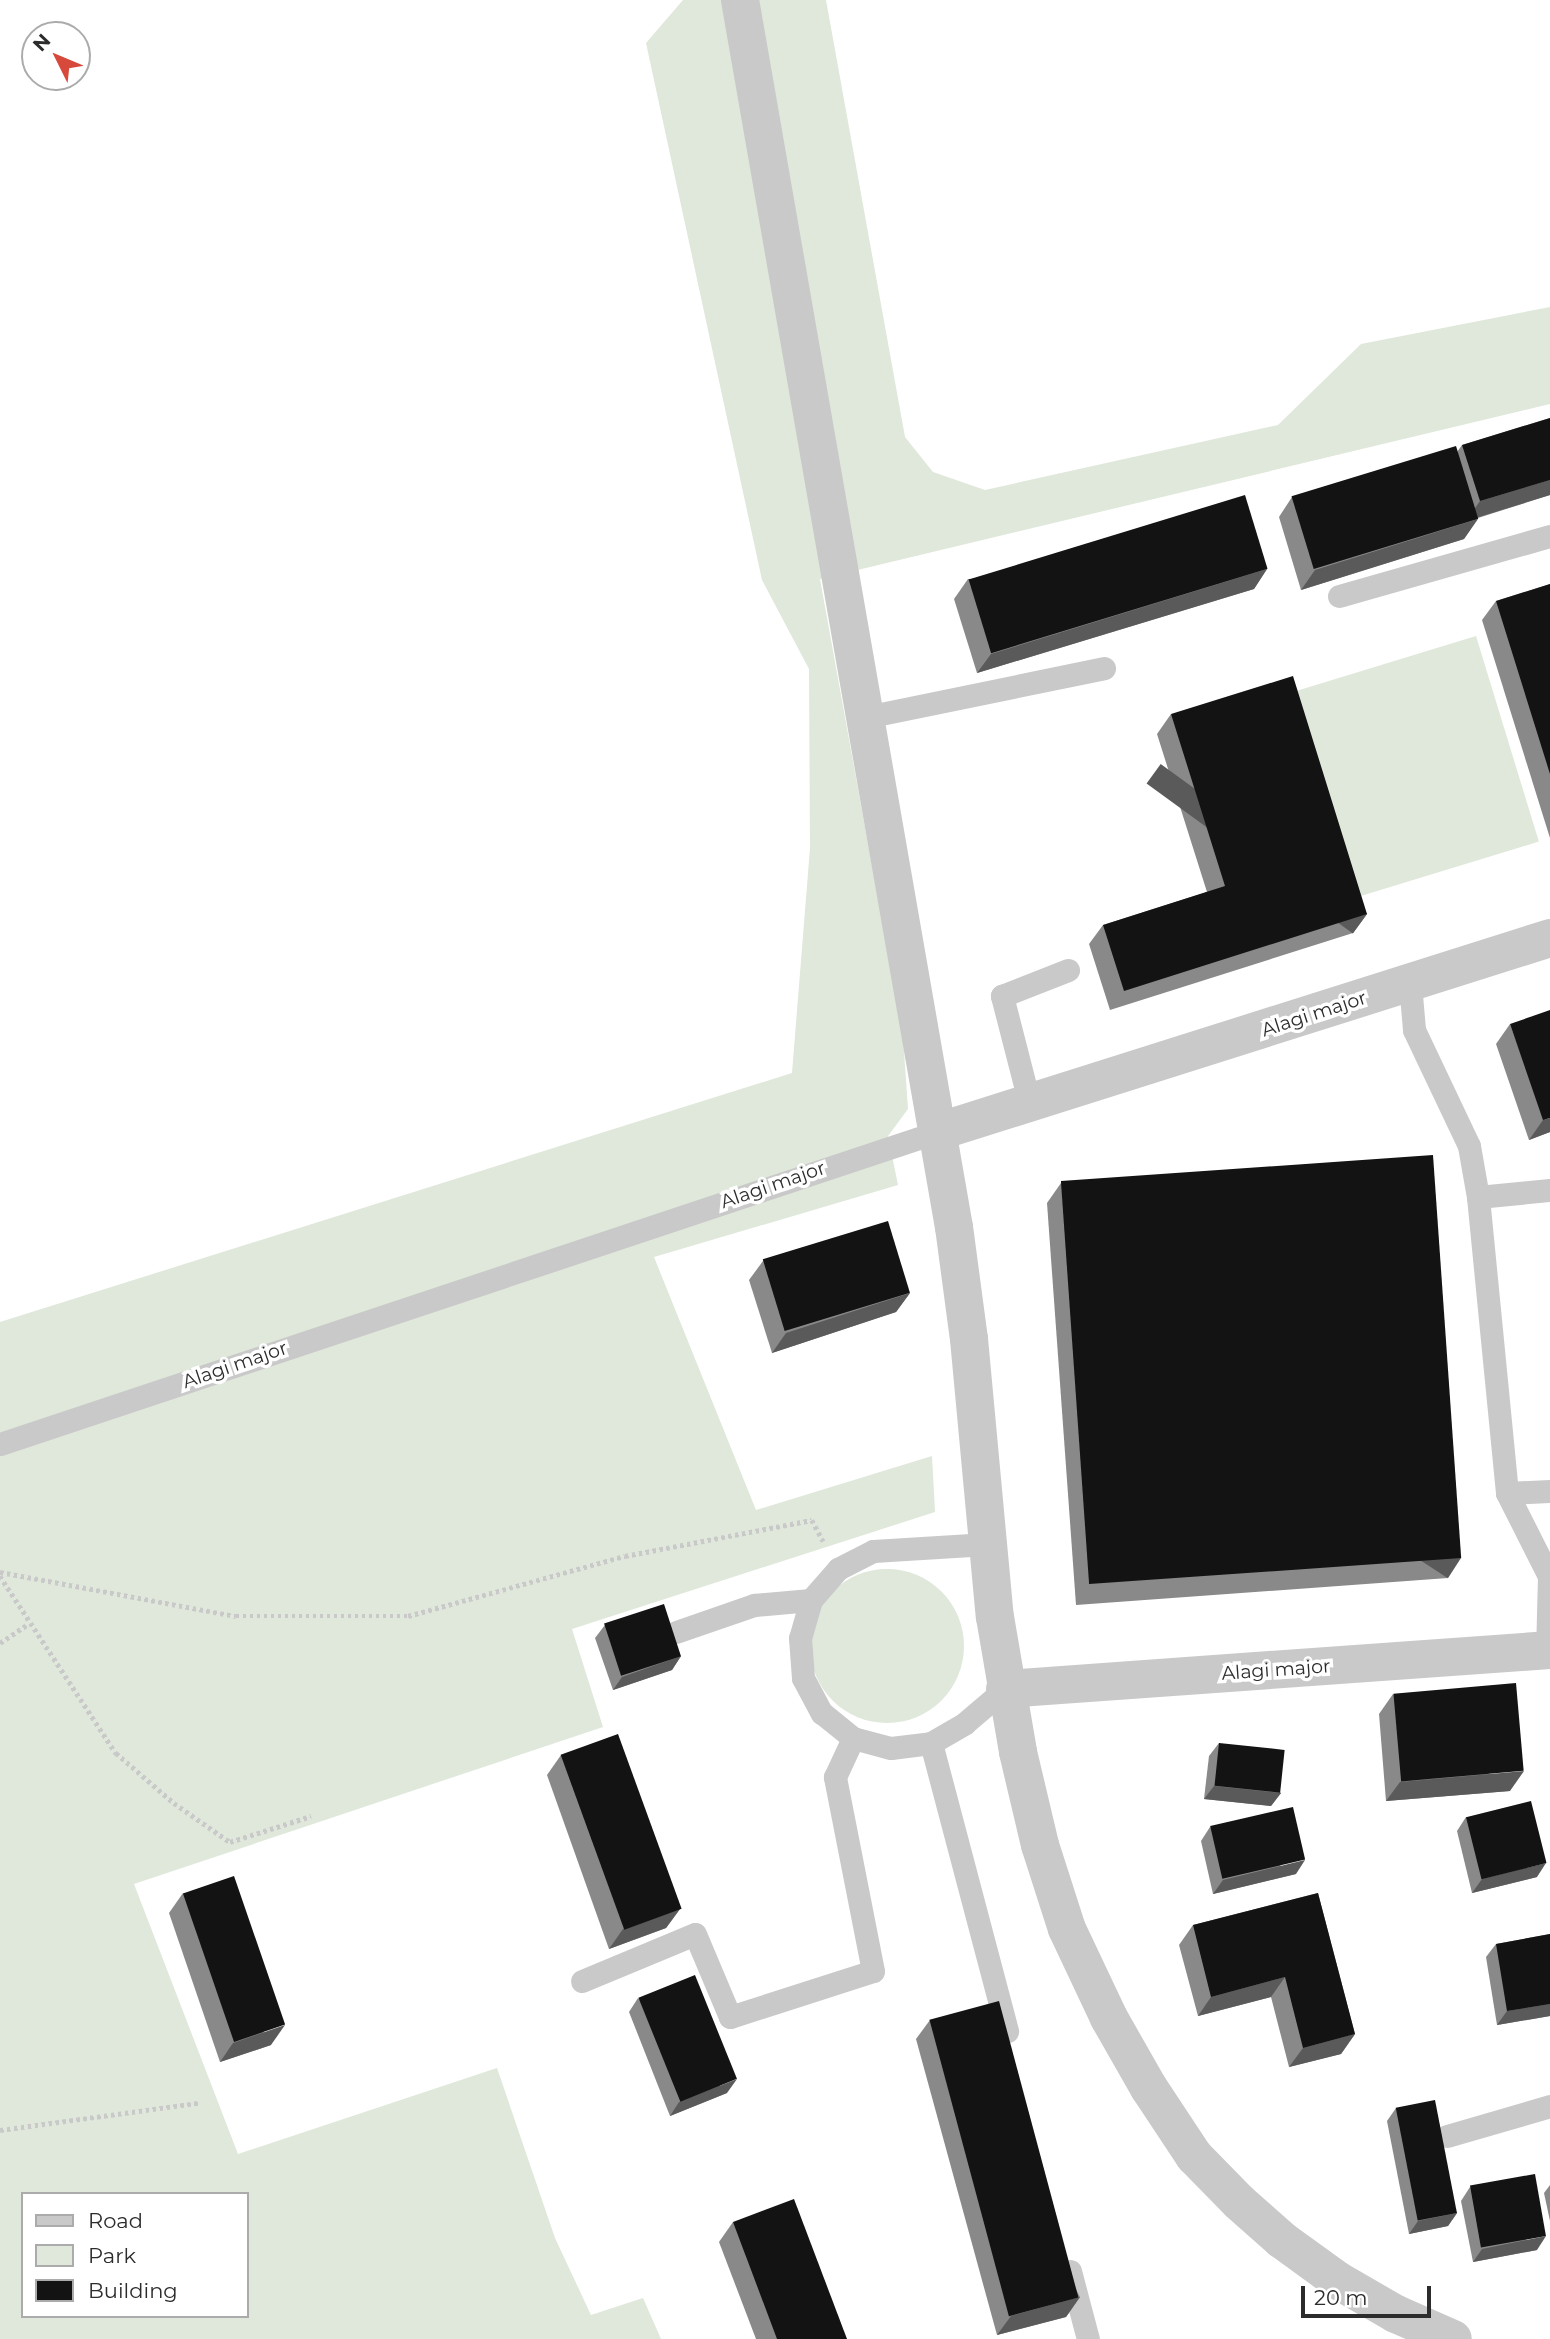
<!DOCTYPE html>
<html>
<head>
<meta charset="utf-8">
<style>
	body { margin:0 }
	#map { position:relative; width:1550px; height:2339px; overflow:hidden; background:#fff; font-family:Montserrat,sans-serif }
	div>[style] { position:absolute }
	.green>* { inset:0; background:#dfe8da; transform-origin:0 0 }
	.round { border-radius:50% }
	.path>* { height:4.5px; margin-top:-2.25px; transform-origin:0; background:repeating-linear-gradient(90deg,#c9c9c9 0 3.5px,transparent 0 7px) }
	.service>* { height:23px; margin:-11.5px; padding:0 11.5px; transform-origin:11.5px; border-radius:11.5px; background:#c9c9c9 }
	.minor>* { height:38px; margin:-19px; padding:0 19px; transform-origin:19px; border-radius:19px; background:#c9c9c9 }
	.wall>* { inset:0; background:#898989 }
	.shaded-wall>* { inset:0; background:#5a5a5a; transform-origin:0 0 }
	.building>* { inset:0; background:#131313; transform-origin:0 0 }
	span { translate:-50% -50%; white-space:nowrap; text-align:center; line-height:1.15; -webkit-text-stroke:7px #fff; paint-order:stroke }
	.street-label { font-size:19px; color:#2c2c2c }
	.legend { position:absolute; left:21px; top:2192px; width:228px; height:126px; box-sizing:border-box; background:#fff; border:2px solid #ababab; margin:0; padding:9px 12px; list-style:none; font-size:21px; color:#2c2c2c }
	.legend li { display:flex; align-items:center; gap:14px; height:35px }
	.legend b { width:35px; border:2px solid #ababab }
	.north { position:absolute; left:21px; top:21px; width:70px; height:70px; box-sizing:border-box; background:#fff; border:2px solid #ababab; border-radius:50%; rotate:313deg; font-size:19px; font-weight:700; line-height:28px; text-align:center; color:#2c2c2c }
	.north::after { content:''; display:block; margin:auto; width:24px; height:32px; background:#d6493b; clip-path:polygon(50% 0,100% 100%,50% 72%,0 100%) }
	.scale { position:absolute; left:1301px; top:2286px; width:130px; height:32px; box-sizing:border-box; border:4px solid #2c2c2c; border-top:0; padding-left:9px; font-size:21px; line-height:24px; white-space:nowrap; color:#2c2c2c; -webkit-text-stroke:5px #fff; paint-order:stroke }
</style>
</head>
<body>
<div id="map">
	<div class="green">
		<i style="clip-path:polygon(evenodd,683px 0,826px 0,905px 437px,933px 472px,985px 490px,1278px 425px,1361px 344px,1550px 307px,1550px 404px,820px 579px,903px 1037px,908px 1109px,888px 1136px,898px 1185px,654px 1257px,756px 1510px,932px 1456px,935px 1512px,572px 1629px,603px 1727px,134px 1884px,238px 2154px,497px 2068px,555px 2238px,591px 2315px,643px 2298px,661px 2339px,0 2339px,0 1322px,792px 1073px,810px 848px,809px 669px,762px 580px,646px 43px,683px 0,23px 2194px,247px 2194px,247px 2316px,23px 2316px,23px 2194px)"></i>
		<i style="left:1476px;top:636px;width:215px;height:188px;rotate:73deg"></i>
		<i class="round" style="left:810px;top:1569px;width:154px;height:154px"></i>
	</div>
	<div class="path">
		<i style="left:0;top:1572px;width:240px;rotate:10.6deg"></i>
		<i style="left:236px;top:1616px;width:172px"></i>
		<i style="left:408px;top:1616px;width:225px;rotate:-15.5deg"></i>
		<i style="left:625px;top:1556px;width:190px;rotate:-10.9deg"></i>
		<i style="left:812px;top:1520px;width:24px;rotate:62deg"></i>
		<i style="left:0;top:1576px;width:212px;rotate:56.8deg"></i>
		<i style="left:116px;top:1753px;width:77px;rotate:40.8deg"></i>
		<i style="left:174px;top:1803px;width:68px;rotate:34.9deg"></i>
		<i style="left:230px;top:1842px;width:85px;rotate:-17.8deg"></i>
		<i style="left:0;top:1643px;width:34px;rotate:-34deg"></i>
		<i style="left:0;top:2130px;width:200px;rotate:-7.8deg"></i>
	</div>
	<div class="service">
		<i style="left:1339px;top:596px;width:219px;rotate:-15.9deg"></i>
		<i style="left:866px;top:717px;width:243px;rotate:-11.6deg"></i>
		<i style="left:1410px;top:983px;width:47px;rotate:85.1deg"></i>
		<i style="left:1414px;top:1030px;width:128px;rotate:64.6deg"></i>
		<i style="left:1469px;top:1146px;width:52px;rotate:80deg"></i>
		<i style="left:1478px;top:1197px;width:297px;rotate:84.4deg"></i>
		<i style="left:1507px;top:1493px;width:93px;rotate:63.2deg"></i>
		<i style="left:1549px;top:1576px;width:74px;rotate:91.5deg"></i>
		<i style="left:1030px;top:1105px;width:113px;rotate:-104.4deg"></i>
		<i style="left:1002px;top:996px;width:71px;rotate:-21.5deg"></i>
		<i style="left:1478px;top:1197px;width:72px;rotate:-5.6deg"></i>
		<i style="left:0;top:1444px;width:988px;rotate:-18.42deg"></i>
		<i style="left:1507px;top:1493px;width:43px;rotate:-2.7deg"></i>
		<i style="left:987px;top:1544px;width:114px;rotate:176.5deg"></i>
		<i style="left:873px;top:1551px;width:39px;rotate:153deg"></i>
		<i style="left:838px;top:1569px;width:41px;rotate:131.1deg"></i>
		<i style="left:811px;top:1600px;width:40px;rotate:106deg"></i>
		<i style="left:800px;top:1638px;width:40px;rotate:85.7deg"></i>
		<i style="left:803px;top:1678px;width:40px;rotate:62deg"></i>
		<i style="left:822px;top:1713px;width:40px;rotate:39deg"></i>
		<i style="left:853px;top:1738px;width:39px;rotate:15deg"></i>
		<i style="left:891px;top:1748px;width:40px;rotate:-7.1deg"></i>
		<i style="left:931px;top:1743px;width:39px;rotate:-30deg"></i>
		<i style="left:965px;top:1723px;width:52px;rotate:-40.4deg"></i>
		<i style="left:676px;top:1632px;width:83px;rotate:-19.1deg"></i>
		<i style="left:754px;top:1605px;width:57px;rotate:-5deg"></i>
		<i style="left:931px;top:1743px;width:298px;rotate:75.2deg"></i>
		<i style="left:582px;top:1981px;width:122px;rotate:-22.6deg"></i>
		<i style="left:695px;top:1934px;width:90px;rotate:67.1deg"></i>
		<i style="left:730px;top:2017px;width:150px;rotate:-17.8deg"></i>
		<i style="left:873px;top:1971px;width:198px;rotate:-101.1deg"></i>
		<i style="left:835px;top:1777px;width:43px;rotate:-65.2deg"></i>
		<i style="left:1447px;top:2136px;width:107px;rotate:-16.2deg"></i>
		<i style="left:1070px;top:2271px;width:70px;rotate:75.2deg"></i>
	</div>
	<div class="minor">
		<i style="left:740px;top:0;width:1246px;rotate:80.11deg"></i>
		<i style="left:954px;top:1227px;width:113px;rotate:82.4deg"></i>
		<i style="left:969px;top:1339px;width:279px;rotate:84.7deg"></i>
		<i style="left:995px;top:1617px;width:137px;rotate:80.3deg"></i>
		<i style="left:1018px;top:1752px;width:96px;rotate:76.7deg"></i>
		<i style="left:1040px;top:1845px;width:88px;rotate:72.2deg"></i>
		<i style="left:1067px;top:1929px;width:98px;rotate:64.7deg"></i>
		<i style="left:1109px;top:2018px;width:81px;rotate:60.3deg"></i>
		<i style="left:1149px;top:2088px;width:82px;rotate:56.5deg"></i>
		<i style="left:1194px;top:2156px;width:64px;rotate:45.6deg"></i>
		<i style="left:1239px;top:2202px;width:57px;rotate:41.5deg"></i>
		<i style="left:1282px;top:2240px;width:68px;rotate:36deg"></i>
		<i style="left:1337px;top:2280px;width:68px;rotate:30deg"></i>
		<i style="left:1396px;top:2314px;width:62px;rotate:23.7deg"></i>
		<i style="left:937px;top:1132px;width:643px;rotate:-17.56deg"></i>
		<i style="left:1005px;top:1689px;width:546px;rotate:-4.09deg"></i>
	</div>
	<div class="wall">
		<i style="clip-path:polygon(1550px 418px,1550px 495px,1478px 518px,1464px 539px,1301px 590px,1279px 517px,1292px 497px,1457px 452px,1462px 445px)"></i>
		<i style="clip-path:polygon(1267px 569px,1254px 589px,977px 673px,954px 599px,968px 579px)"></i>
		<i style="clip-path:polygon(1550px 584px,1550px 838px,1482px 620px,1496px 601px)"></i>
		<i style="clip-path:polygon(1171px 714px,1367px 914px,1353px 933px,1110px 1010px,1089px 944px,1103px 925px,1207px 892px,1157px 734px)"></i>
		<i style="clip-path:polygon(1510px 1024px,1550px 1132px,1529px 1140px,1496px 1044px)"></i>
		<i style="clip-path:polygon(1061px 1183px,1448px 1578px,1076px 1605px,1047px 1203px)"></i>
		<i style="clip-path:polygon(763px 1261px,910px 1293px,896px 1312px,772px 1353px,749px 1280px)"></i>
		<i style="clip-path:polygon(605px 1625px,681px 1656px,672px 1670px,613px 1690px,595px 1638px)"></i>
		<i style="clip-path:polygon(1393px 1694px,1510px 1791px,1386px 1801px,1379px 1714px)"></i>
		<i style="clip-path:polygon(1219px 1743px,1281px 1793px,1271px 1806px,1204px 1799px,1209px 1756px)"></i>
		<i style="clip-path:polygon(561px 1755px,680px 1909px,666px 1928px,609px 1949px,547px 1775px)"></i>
		<i style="clip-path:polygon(1466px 1817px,1537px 1877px,1472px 1893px,1457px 1831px)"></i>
		<i style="clip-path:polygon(1210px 1827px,1296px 1874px,1213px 1894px,1201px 1841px)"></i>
		<i style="clip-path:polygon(183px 1893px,271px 2045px,220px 2062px,169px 1913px)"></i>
		<i style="clip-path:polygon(1318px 1893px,1355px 2034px,1341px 2054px,1289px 2067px,1271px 1997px,1198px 2016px,1179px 1945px,1193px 1925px)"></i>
		<i style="clip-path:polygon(1550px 1934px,1550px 2016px,1497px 2025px,1486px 1957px,1496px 1944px)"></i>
		<i style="clip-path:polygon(638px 1998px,727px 2093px,670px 2116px,629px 2012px)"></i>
		<i style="clip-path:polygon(930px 2020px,1080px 2297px,1066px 2317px,997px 2335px,916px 2039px)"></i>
		<i style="clip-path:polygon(1396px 2108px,1457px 2213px,1448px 2226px,1409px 2234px,1387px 2121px)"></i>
		<i style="clip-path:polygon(1550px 2185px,1550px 2221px,1544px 2193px)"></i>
		<i style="clip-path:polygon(1470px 2187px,1537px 2250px,1473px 2262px,1461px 2201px)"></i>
		<i style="clip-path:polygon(733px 2222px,847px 2339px,756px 2339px,719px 2242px)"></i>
	</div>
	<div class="shaded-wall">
		<i style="clip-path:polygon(1550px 480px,1550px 495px,1466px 521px,1480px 501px)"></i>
		<i style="clip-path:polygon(1478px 519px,1464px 539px,1301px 590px,1315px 570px)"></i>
		<i style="clip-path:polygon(1267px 569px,1254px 589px,977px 673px,991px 654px)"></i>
		<i style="left:1367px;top:914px;width:24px;height:255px;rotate:126deg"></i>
		<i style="clip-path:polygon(1550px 1118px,1550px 1132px,1529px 1140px,1543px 1120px)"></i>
		<i style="clip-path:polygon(910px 1293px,896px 1312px,772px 1353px,786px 1333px)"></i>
		<i style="left:1461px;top:1558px;width:24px;height:372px;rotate:123deg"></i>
		<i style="clip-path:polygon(681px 1656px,672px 1670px,613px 1690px,622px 1677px)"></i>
		<i style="clip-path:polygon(1524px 1771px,1510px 1791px,1386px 1801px,1400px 1782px)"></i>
		<i style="clip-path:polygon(1214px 1786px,1281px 1793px,1271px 1806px,1204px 1799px)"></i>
		<i style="clip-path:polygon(1305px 1860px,1296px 1874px,1213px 1894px,1223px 1880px)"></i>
		<i style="clip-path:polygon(1546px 1863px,1537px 1877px,1472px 1893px,1482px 1879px)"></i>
		<i style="clip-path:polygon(680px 1909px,666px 1928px,609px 1949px,623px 1929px)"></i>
		<i style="clip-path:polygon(1285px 1977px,1271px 1997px,1198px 2016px,1211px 1997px)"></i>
		<i style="clip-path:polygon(1550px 2004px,1550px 2016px,1497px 2025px,1507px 2011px)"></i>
		<i style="clip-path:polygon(285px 2025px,271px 2045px,220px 2062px,233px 2043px)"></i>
		<i style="clip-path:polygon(1355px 2034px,1341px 2054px,1289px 2067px,1303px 2048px)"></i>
		<i style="clip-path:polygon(737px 2079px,727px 2093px,670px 2116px,679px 2102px)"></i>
		<i style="clip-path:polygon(1457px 2213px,1448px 2226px,1409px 2234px,1418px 2221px)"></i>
		<i style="clip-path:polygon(1546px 2236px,1537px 2250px,1473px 2262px,1482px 2249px)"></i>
		<i style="clip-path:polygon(1080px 2297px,1066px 2317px,997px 2335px,1011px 2316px)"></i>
	</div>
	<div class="building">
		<i style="clip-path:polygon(1550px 418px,1550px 480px,1480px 501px,1462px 445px)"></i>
		<i style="left:1456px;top:446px;width:76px;height:172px;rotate:73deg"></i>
		<i style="left:1245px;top:495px;width:77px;height:289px;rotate:73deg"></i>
		<i style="clip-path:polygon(1550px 584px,1550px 774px,1496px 601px)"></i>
		<i style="clip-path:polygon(1293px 676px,1367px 914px,1124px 991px,1103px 925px,1225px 886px,1171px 714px)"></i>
		<i style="clip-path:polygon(1550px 1010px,1550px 1118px,1543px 1120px,1510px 1024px)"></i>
		<i style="left:1433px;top:1155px;width:404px;height:373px;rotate:86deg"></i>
		<i style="left:888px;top:1221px;width:75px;height:131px;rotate:73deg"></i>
		<i style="left:664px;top:1604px;width:55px;height:63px;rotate:72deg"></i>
		<i style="left:1516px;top:1683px;width:88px;height:123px;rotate:85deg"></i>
		<i style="left:618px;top:1734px;width:186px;height:61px;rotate:70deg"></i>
		<i style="left:1219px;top:1743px;width:66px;height:43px;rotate:6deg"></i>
		<i style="left:1531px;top:1801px;width:64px;height:67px;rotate:76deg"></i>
		<i style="left:1293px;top:1807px;width:54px;height:85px;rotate:77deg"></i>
		<i style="left:234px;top:1876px;width:157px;height:54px;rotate:71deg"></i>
		<i style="clip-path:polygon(1318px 1893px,1355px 2034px,1303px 2048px,1285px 1977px,1211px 1997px,1193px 1925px)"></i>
		<i style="clip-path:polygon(1550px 1934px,1550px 2004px,1507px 2011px,1496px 1944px)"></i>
		<i style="left:695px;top:1975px;width:112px;height:61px;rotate:68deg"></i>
		<i style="left:999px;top:2001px;width:307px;height:72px;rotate:75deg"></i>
		<i style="left:1435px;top:2100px;width:115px;height:40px;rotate:79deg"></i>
		<i style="left:1535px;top:2174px;width:63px;height:66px;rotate:80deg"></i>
		<i style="clip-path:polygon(794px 2199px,847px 2339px,777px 2339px,733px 2222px)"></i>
	</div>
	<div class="street-label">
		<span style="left:1314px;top:1014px;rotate:-18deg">Alagi major</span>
		<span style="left:773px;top:1185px;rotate:-19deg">Alagi major</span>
		<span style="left:235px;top:1365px;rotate:-19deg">Alagi major</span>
		<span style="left:1276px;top:1670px;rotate:-4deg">Alagi major</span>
	</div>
	<ul class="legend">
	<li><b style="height:9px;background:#c9c9c9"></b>Road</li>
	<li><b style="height:19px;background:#dfe8da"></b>Park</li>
	<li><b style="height:19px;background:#131313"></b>Building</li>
	</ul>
	<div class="north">N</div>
	<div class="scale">20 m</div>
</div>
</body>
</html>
